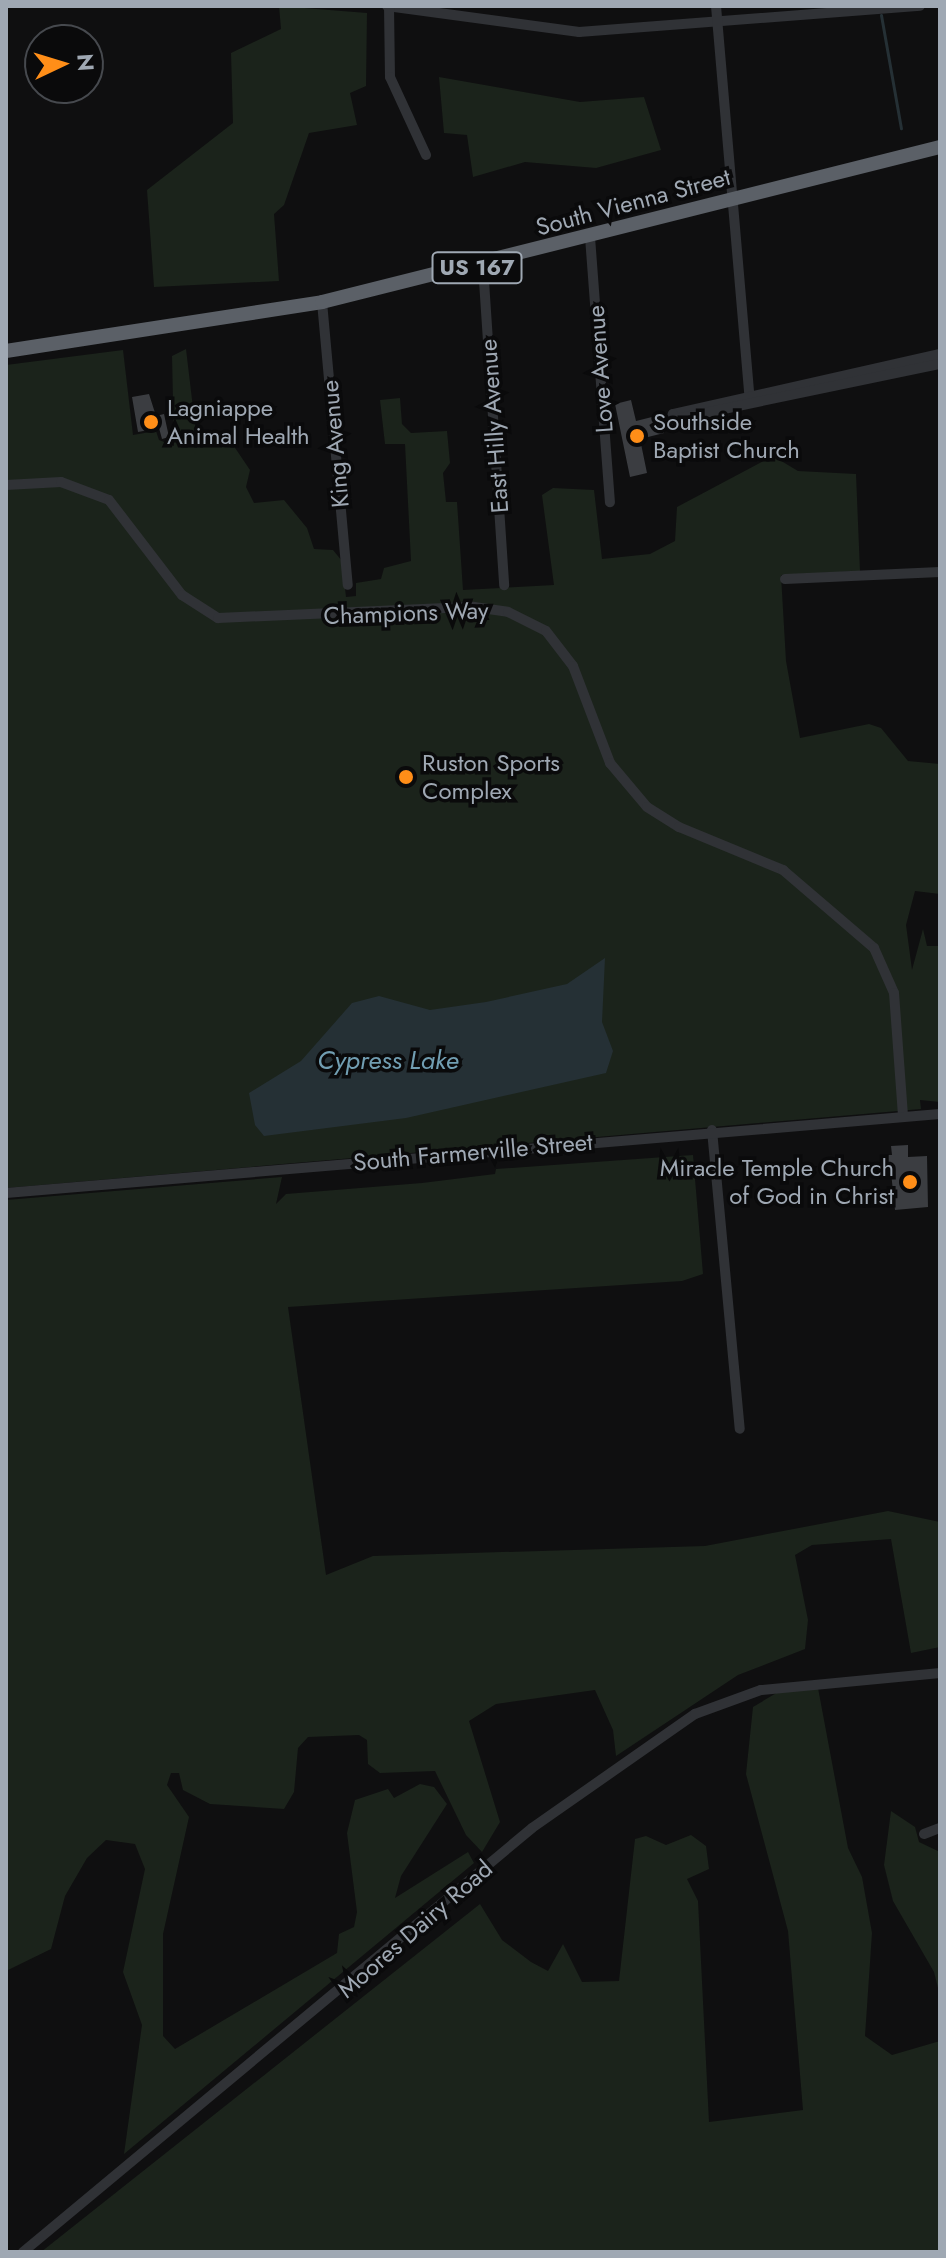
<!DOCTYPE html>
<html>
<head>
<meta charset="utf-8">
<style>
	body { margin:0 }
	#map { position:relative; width:946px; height:2258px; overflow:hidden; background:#0f0f10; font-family:Jost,sans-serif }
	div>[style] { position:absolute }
	.green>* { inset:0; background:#1b231b }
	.water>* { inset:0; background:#253035 }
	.stream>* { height:3px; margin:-1.5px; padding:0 1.5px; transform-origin:1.5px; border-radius:1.5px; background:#253035 }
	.building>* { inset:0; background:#3b3d41 }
	.minor>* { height:10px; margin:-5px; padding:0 5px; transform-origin:5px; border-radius:5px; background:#303236 }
	.highway>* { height:14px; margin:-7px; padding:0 7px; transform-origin:7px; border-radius:7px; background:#5b6067 }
	.dots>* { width:22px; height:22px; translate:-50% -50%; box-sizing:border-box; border:4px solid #0a0a0b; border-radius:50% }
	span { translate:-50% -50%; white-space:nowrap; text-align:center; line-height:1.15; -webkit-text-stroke:7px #0a0a0b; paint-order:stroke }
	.shield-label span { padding:2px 6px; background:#0a0a0b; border:2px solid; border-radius:6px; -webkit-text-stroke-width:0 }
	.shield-label { font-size:22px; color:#9fa8b3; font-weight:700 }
	.street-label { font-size:24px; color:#9fa8b3 }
	.poi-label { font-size:24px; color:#9fa8b3 }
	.left { translate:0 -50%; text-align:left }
	.right { translate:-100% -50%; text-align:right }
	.water-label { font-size:26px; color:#719eb2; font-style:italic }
	.frame { position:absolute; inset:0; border:8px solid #9fa8b3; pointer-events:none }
	.north { position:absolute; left:24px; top:24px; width:80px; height:80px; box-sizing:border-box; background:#0a0a0b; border:2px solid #46494e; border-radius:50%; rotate:86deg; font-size:22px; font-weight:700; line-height:32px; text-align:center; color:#9fa8b3 }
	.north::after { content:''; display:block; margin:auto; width:28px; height:36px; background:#ff8e18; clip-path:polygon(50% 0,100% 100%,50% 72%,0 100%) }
</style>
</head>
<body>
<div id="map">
	<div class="green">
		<i style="clip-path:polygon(279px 6px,367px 13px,366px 86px,350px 93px,357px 125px,309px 133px,284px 205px,274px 214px,279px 281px,154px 287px,147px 190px,233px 123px,231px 53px,281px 29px)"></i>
		<i style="clip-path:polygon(439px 77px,580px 102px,644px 97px,661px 150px,596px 168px,525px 162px,473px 177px,467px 135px,444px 133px)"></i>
		<i style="clip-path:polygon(186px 349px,196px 433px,225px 433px,250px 470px,246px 487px,254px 503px,284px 500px,307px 528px,314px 549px,333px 550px,342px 561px,346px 597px,356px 596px,356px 583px,381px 579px,384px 568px,411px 561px,405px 444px,385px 444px,380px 400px,400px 398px,402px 424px,411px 433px,447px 431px,450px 463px,443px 473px,446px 502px,457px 502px,463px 590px,554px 585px,542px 495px,553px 488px,594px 490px,602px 559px,650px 554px,675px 541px,677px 507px,773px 456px,798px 471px,856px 474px,860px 571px,781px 575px,786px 661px,800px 738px,869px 724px,881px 728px,908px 761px,940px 764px,940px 894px,915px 891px,906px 925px,912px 970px,923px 929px,927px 946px,940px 946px,940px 1102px,920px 1100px,921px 1109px,6px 1188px,6px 365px,123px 350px,133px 435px,156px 431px,159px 440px,174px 446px,172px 356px)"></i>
		<i style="clip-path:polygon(693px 1155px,703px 1274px,682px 1281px,288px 1307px,326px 1575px,373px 1556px,705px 1546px,888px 1511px,940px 1522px,940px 1647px,911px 1653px,891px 1539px,812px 1545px,795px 1555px,808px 1620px,805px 1649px,738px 1675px,616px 1756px,613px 1730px,595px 1690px,496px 1704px,469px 1721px,500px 1822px,482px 1852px,466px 1835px,435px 1771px,380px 1773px,368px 1764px,367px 1740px,359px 1735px,308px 1737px,298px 1748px,294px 1792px,284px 1809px,210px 1804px,183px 1790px,179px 1773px,171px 1773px,167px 1785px,189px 1817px,163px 1934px,163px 2036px,175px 2049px,337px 1953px,339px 1934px,354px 1927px,357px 1912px,347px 1833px,355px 1800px,388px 1789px,394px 1798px,420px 1784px,434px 1787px,447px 1804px,401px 1876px,395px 1898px,468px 1852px,474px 1863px,124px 2154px,142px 2025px,123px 1972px,145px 1869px,135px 1844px,106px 1840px,87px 1858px,65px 1896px,51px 1949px,6px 1971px,6px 1200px,282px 1177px,276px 1204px,286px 1194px,422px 1183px,495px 1174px,496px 1169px)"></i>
		<i style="clip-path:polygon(818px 1688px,848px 1848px,862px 1877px,872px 1933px,865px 2036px,892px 2055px,940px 2041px,940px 2252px,41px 2252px,480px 1904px,502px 1940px,531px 1962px,548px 1971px,563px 1944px,582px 1982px,619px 1981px,635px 1839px,646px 1836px,666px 1845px,691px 1835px,706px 1846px,709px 1869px,687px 1879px,698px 1901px,709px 2122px,803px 2110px,788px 1931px,746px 1774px,753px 1707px,778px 1692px)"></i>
		<i style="clip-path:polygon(891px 1811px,915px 1827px,919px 1842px,940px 1852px,940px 1996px,934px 1972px,893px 1901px,884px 1865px)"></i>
	</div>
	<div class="water">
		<i style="clip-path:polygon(605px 958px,602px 1022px,613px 1051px,606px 1073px,406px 1118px,264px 1136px,255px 1125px,249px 1093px,301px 1061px,352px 1003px,379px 996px,430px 1010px,486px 1002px,567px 984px)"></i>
	</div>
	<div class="stream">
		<i style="left:881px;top:15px;width:115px;rotate:80deg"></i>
	</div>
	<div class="building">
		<i style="clip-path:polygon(149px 394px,156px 416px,164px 414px,169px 437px,162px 439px,159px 428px,138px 432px,132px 397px)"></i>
		<i style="clip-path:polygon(631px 400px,636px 421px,660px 415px,664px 433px,640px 439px,647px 473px,630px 477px,615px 404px)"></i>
		<i style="clip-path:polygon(908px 1145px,908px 1157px,927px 1156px,928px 1207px,895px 1210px,890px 1163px,882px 1164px,882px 1155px,892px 1155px,891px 1146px)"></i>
	</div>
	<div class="minor">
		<i style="left:387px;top:6px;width:194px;rotate:7.7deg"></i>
		<i style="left:579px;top:32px;width:342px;rotate:-4.4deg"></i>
		<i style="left:389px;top:6px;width:71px;rotate:89.2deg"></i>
		<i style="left:390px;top:77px;width:86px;rotate:65.2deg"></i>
		<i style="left:716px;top:6px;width:396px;rotate:85.1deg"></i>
		<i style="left:590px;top:237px;width:266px;rotate:85.7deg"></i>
		<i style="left:483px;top:266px;width:320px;rotate:86.2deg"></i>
		<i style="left:322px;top:302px;width:284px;rotate:84.8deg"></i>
		<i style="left:940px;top:354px;width:274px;rotate:167.3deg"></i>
		<i style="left:673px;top:414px;width:6px;rotate:108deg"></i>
		<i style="left:671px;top:420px;width:275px;rotate:-11.8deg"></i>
		<i style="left:6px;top:485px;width:55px;rotate:-3.1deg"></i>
		<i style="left:61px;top:482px;width:51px;rotate:20.6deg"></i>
		<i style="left:109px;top:500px;width:120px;rotate:52.5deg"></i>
		<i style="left:182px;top:595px;width:43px;rotate:32.6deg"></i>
		<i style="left:218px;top:618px;width:256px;rotate:-2.5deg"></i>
		<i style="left:474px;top:607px;width:34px;rotate:8deg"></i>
		<i style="left:508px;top:612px;width:42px;rotate:26.6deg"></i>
		<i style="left:546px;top:631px;width:44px;rotate:52.4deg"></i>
		<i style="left:573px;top:666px;width:104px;rotate:69.1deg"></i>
		<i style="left:610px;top:763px;width:57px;rotate:49.9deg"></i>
		<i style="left:647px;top:807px;width:38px;rotate:32deg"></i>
		<i style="left:679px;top:827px;width:113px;rotate:22.5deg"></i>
		<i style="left:783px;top:870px;width:120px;rotate:40.6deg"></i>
		<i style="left:874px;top:948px;width:49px;rotate:66deg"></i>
		<i style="left:894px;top:993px;width:122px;rotate:85.8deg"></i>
		<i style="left:785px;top:579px;width:155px;rotate:-2.6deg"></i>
		<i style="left:712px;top:1130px;width:300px;rotate:84.7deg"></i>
		<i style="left:6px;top:1193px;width:937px;rotate:-4.83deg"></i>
		<i style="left:924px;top:1834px;width:17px;rotate:-21deg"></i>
		<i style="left:23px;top:2252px;width:662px;rotate:-39.79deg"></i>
		<i style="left:532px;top:1828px;width:199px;rotate:-35deg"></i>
		<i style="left:695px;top:1714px;width:70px;rotate:-20deg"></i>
		<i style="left:761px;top:1690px;width:180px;rotate:-5.4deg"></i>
	</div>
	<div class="highway">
		<i style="left:6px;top:351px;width:320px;rotate:-8.8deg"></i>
		<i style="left:322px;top:302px;width:637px;rotate:-14.08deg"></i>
	</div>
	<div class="dots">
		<i style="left:151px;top:422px;background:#ff8e18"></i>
		<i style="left:637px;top:436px;background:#ff8e18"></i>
		<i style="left:406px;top:777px;background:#ff8e18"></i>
		<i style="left:910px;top:1182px;background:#ff8e18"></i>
	</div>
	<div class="shield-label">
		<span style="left:477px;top:268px">US 167</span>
	</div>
	<div class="street-label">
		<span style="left:633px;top:202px;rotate:-15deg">South Vienna Street</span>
		<span style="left:600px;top:369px;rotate:-94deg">Love Avenue</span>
		<span style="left:494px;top:426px;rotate:-94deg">East Hilly Avenue</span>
		<span style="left:335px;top:444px;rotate:-95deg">King Avenue</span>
		<span style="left:406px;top:613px;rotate:-2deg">Champions Way</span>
		<span style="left:473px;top:1152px;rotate:-5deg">South Farmerville Street</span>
		<span style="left:415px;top:1929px;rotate:-41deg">Moores Dairy Road</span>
	</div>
	<div class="poi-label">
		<span class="left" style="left:167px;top:422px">Lagniappe<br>Animal Health</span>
		<span class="left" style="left:653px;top:436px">Southside<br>Baptist Church</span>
		<span class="left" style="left:422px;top:777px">Ruston Sports<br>Complex</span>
		<span class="right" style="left:894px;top:1182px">Miracle Temple Church<br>of God in Christ</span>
	</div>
	<div class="water-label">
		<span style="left:388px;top:1061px">Cypress Lake</span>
	</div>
	<div class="frame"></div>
	<div class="north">N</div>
</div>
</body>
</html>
